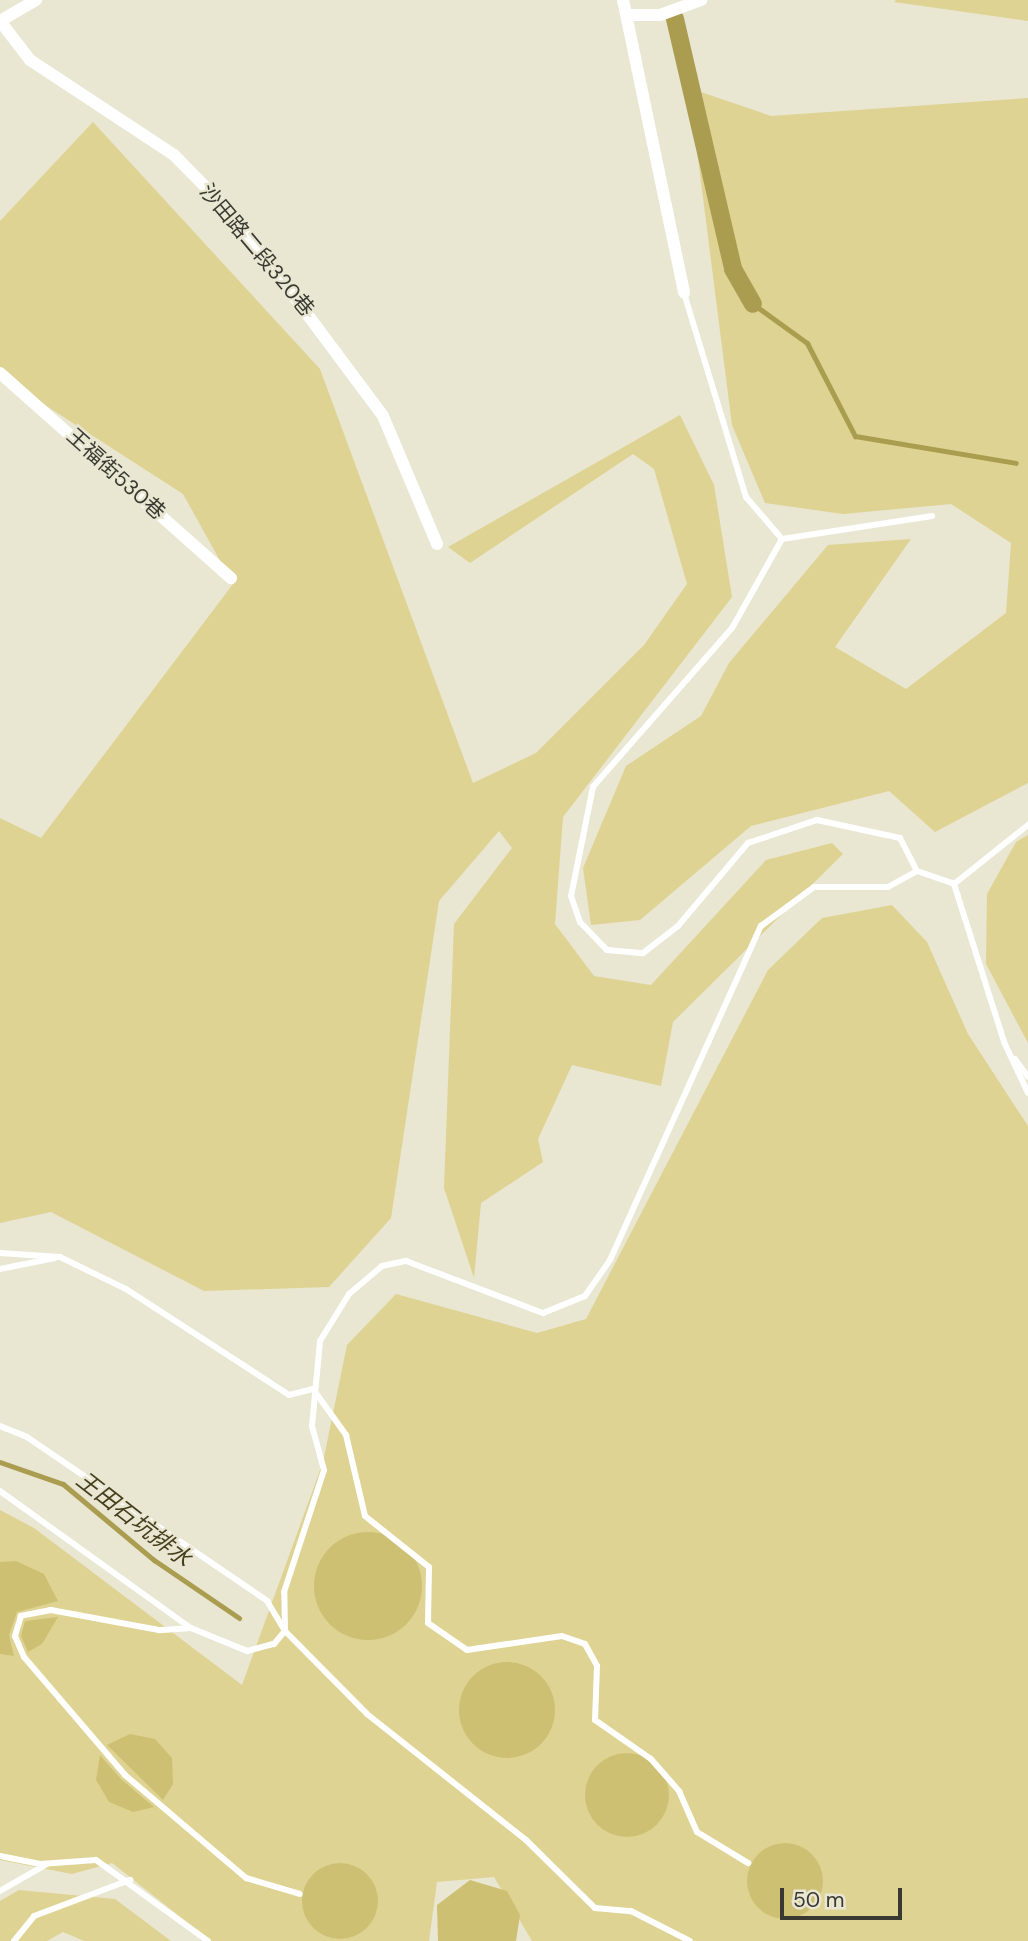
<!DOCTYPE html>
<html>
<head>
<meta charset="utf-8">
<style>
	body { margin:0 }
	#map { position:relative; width:1028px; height:1941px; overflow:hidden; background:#e9e6d2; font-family:"DM Sans","Noto Sans TC",sans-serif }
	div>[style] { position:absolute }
	.green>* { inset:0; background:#ded392 }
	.stream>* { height:5px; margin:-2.5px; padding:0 2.5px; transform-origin:2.5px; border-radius:2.5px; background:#aa9d50 }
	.canal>* { height:18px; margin:-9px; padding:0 9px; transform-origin:9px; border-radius:9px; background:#aa9d50 }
	.building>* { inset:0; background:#cec073 }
	.round { border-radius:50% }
	.lane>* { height:6px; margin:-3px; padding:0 3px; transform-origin:3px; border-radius:3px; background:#fff }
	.street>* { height:12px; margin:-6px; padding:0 6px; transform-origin:6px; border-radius:6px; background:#fff }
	span { translate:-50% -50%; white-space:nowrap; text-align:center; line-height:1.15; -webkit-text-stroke:5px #e9e6d2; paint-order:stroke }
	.street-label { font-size:21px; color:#3a3931 }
	.water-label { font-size:23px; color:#443e1c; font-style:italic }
	.scale { position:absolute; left:780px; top:1888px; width:122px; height:32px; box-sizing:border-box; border:4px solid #3a3931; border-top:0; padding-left:9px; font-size:21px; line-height:24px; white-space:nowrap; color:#3a3931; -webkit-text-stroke:5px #e9e6d2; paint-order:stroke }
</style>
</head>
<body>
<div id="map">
	<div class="green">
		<i style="clip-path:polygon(1028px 0,1028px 21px,894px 2px,896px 0)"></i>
		<i style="clip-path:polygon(689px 88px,771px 116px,1028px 98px,1028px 783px,935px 832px,889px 791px,751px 826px,640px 920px,591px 925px,583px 868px,626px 766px,701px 716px,729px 663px,828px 545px,911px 539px,835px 647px,906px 689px,1006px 613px,1011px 543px,951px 504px,843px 514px,765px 503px,732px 425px)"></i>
		<i style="clip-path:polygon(93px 122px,320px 369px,473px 783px,536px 753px,644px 645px,687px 584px,654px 469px,633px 454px,470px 563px,448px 547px,680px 415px,714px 485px,732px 597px,563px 817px,555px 924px,594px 976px,651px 985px,766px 860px,832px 843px,843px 854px,673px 1022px,661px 1086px,572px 1065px,538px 1139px,543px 1162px,481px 1203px,474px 1278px,444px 1188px,454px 924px,512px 848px,499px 831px,439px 901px,391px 1218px,329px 1287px,204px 1291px,51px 1212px,0 1223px,0 818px,41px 838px,233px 584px,183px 494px,0 376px,0 221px)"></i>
		<i style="clip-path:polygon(1028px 835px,1028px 1043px,986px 964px,987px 894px,1016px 842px)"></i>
		<i style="clip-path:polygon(892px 905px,927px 942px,968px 1034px,1028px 1126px,1028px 1941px,532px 1941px,494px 1877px,437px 1882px,429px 1941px,211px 1941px,112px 1863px,72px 1874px,0 1860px,0 1510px,34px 1528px,242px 1685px,323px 1462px,347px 1345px,396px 1294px,537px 1333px,586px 1319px,768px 970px,822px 918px)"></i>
		<i style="clip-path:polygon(19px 1890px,115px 1899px,171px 1941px,84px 1941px,63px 1932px,47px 1941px,0 1941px,0 1901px)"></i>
	</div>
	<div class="stream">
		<i style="left:753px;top:304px;width:67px;rotate:35.8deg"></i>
		<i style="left:807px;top:343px;width:105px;rotate:62.7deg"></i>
		<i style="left:855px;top:436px;width:163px;rotate:9.5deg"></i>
		<i style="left:0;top:1462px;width:67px;rotate:19.2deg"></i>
		<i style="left:63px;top:1484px;width:119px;rotate:39.9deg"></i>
		<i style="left:154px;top:1560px;width:103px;rotate:34.3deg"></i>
	</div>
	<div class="canal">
		<i style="left:675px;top:19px;width:257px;rotate:76.9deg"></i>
		<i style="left:733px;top:269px;width:40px;rotate:60.3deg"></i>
	</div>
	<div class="building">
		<i class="round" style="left:314px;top:1532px;width:108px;height:108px"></i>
		<i style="clip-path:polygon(16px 1561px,44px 1574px,58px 1601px,17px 1612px,9px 1635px,14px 1656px,0 1654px,0 1562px)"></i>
		<i style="clip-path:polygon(58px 1617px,42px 1644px,28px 1652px,21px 1636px,25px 1621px)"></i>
		<i class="round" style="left:459px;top:1662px;width:96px;height:96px"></i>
		<i style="clip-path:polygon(130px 1734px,155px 1739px,172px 1758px,173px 1784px,163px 1800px,107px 1745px)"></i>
		<i class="round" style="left:585px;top:1753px;width:84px;height:84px"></i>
		<i style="clip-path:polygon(100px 1755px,121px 1779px,154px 1807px,133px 1812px,109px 1802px,96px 1780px)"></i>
		<i class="round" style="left:747px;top:1843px;width:76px;height:76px"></i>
		<i class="round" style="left:302px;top:1863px;width:76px;height:76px"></i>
		<i style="clip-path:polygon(470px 1880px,507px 1891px,520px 1915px,516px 1941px,438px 1941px,437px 1905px)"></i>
	</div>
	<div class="lane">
		<i style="left:684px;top:293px;width:213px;rotate:73.1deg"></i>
		<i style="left:746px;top:497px;width:55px;rotate:49.4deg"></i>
		<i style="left:782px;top:539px;width:102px;rotate:119.3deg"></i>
		<i style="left:732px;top:628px;width:211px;rotate:131.2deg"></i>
		<i style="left:593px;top:787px;width:111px;rotate:101.4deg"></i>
		<i style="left:571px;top:896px;width:28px;rotate:71deg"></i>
		<i style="left:580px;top:922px;width:39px;rotate:46deg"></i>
		<i style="left:607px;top:950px;width:36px;rotate:5deg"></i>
		<i style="left:643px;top:953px;width:44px;rotate:-37.6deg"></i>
		<i style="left:678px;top:926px;width:109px;rotate:-49.9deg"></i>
		<i style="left:748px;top:843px;width:73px;rotate:-18.4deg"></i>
		<i style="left:817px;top:820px;width:85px;rotate:12.2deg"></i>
		<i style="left:900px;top:838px;width:37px;rotate:63deg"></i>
		<i style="left:917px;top:871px;width:39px;rotate:19deg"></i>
		<i style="left:954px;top:884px;width:95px;rotate:-38.6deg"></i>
		<i style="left:782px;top:539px;width:152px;rotate:-8.7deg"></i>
		<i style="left:954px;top:884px;width:166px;rotate:72.4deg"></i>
		<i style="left:1004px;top:1042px;width:56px;rotate:64.8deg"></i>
		<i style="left:1015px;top:1059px;width:22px;rotate:54deg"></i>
		<i style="left:0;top:1253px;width:60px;rotate:3.8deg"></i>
		<i style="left:60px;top:1257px;width:73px;rotate:25.9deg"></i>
		<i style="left:126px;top:1289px;width:194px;rotate:33deg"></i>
		<i style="left:289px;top:1395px;width:25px;rotate:-14deg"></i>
		<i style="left:313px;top:1389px;width:57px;rotate:54.3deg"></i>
		<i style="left:346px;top:1435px;width:83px;rotate:76.8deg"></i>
		<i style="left:365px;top:1516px;width:82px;rotate:38.6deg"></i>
		<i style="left:429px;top:1567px;width:56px;rotate:91deg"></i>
		<i style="left:428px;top:1623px;width:47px;rotate:34.7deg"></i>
		<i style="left:467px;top:1650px;width:96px;rotate:-8.4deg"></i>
		<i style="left:562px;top:1636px;width:24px;rotate:19deg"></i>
		<i style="left:585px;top:1644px;width:25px;rotate:61deg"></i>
		<i style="left:597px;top:1666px;width:54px;rotate:92.1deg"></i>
		<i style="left:595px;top:1720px;width:68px;rotate:34.9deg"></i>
		<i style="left:651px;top:1759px;width:43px;rotate:48.8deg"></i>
		<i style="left:679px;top:1791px;width:45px;rotate:66.3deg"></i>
		<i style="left:697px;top:1832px;width:60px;rotate:31.3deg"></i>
		<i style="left:0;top:1269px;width:56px;rotate:-11.3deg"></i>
		<i style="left:0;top:1426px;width:29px;rotate:22deg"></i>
		<i style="left:27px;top:1437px;width:291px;rotate:34.3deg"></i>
		<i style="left:267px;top:1601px;width:35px;rotate:59deg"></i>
		<i style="left:285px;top:1631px;width:117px;rotate:45.3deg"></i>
		<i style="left:367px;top:1714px;width:203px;rotate:38.4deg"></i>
		<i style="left:526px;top:1840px;width:97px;rotate:44.6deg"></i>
		<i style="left:595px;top:1908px;width:36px;rotate:5deg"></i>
		<i style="left:631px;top:1911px;width:66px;rotate:27deg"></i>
		<i style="left:0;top:1491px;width:235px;rotate:35.7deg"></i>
		<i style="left:191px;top:1628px;width:61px;rotate:22.3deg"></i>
		<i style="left:247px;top:1651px;width:28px;rotate:-15deg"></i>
		<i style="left:274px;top:1644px;width:17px;rotate:-50deg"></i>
		<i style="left:285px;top:1631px;width:39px;rotate:-91deg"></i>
		<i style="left:284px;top:1592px;width:128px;rotate:-71.8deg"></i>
		<i style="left:324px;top:1470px;width:46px;rotate:-105.3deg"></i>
		<i style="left:312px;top:1426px;width:85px;rotate:-84.6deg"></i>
		<i style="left:320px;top:1341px;width:55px;rotate:-58.3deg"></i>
		<i style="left:349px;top:1294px;width:43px;rotate:-40.3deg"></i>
		<i style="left:382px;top:1266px;width:25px;rotate:-12deg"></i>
		<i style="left:406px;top:1261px;width:147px;rotate:20.8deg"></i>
		<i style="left:543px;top:1313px;width:45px;rotate:-22deg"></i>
		<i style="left:585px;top:1296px;width:44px;rotate:-55.2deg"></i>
		<i style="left:610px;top:1260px;width:367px;rotate:-65.7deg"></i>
		<i style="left:761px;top:926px;width:66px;rotate:-36.3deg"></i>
		<i style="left:814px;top:887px;width:74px"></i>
		<i style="left:888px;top:887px;width:33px;rotate:-29deg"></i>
		<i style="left:191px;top:1628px;width:32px;rotate:176deg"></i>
		<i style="left:159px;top:1630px;width:110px;rotate:-169.5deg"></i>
		<i style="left:51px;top:1610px;width:31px;rotate:169deg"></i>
		<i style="left:21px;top:1616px;width:21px;rotate:107deg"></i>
		<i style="left:15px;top:1636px;width:23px;rotate:67deg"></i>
		<i style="left:24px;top:1657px;width:155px;rotate:49.4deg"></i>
		<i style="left:125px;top:1775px;width:159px;rotate:40.4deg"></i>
		<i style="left:246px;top:1878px;width:56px;rotate:16.5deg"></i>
		<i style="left:0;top:1856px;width:41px;rotate:11.3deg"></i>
		<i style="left:40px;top:1864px;width:56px;rotate:-4.1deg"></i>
		<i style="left:96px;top:1860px;width:138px;rotate:35.9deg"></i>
		<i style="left:0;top:1891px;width:54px;rotate:-29.9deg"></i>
		<i style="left:14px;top:1941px;width:32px;rotate:-51deg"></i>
		<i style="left:34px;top:1916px;width:103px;rotate:-20.6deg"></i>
	</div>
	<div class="street">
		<i style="left:623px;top:0;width:299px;rotate:78.2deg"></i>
		<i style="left:628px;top:15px;width:32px"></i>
		<i style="left:660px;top:15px;width:44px;rotate:-20.1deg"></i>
		<i style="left:0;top:21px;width:49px;rotate:52.4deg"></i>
		<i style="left:30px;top:60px;width:173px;rotate:33.4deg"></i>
		<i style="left:174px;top:155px;width:86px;rotate:45.5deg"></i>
		<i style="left:234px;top:216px;width:249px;rotate:53.3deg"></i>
		<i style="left:383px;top:416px;width:139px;rotate:67.1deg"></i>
		<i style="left:0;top:21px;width:42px;rotate:-30.3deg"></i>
		<i style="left:0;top:373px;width:309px;rotate:41.6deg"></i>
	</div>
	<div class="street-label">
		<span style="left:257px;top:250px;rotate:50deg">沙田路二段320巷</span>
		<span style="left:116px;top:474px;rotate:42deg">王福街530巷</span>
	</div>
	<div class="water-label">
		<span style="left:134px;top:1519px;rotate:38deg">王田石坑排水</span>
	</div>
	<div class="scale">50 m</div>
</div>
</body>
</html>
